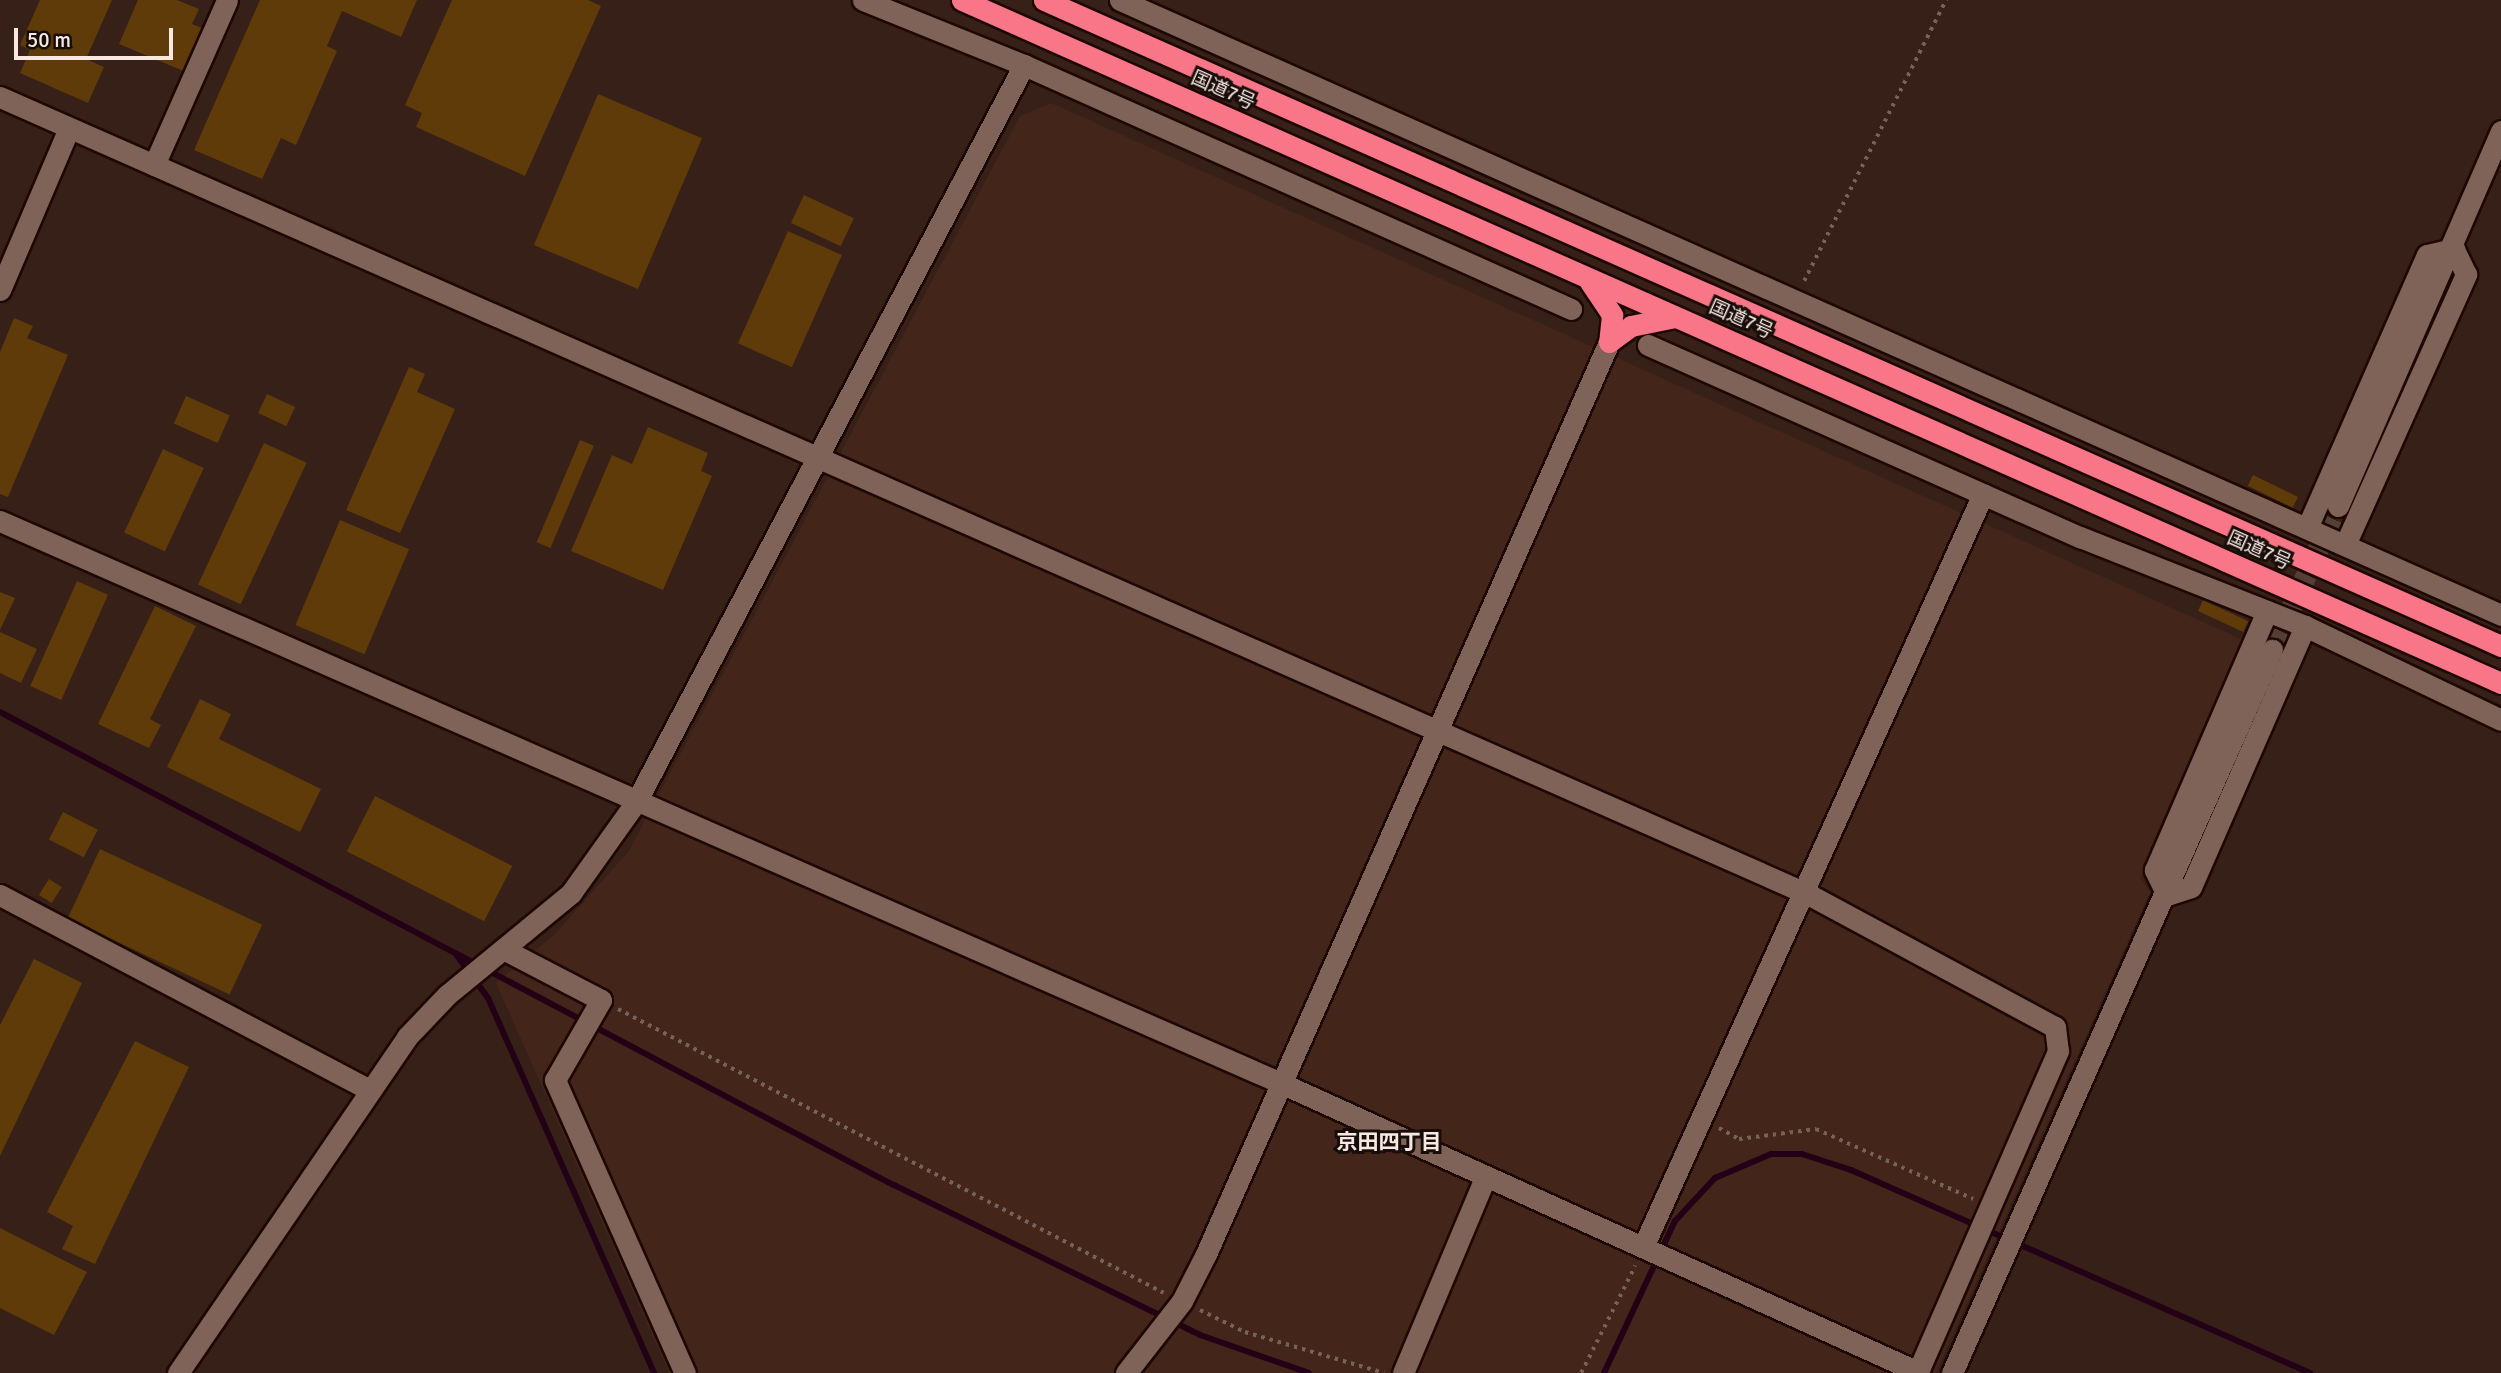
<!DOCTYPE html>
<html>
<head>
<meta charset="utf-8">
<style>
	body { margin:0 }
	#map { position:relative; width:2501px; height:1373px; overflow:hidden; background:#372017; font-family:Signika,"Noto Sans JP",sans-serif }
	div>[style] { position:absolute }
	.built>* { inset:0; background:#44251a }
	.stream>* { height:6px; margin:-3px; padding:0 3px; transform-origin:3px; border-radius:3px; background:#240017 }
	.building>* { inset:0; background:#5e3b08; transform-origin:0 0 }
	.minor-tunnel>* { height:21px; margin-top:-10.5px; transform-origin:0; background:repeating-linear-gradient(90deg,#543e35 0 21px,transparent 0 31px) }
	.path>* { height:3.5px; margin-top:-1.75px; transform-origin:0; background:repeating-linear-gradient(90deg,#77625a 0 3.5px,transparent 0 8.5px) }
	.roads { filter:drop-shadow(2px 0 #1e0803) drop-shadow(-2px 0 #1e0803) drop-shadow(0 2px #1e0803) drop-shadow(0 -2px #1e0803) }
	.minor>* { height:21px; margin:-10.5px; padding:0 10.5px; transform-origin:10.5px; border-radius:10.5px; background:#7f6358 }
	.highway>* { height:21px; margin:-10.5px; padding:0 10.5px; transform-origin:10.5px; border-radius:10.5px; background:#f97688 }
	span { translate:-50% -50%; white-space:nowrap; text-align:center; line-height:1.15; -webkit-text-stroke:6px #170d09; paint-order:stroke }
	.street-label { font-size:19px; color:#f9e8e2 }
	.neighbourhood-label { font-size:21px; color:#f9e8e2; font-weight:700 }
	.scale { position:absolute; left:14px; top:28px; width:159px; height:32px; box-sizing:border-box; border:4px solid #f9e8e2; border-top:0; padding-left:9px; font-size:21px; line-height:24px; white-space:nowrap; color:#f9e8e2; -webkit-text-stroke:5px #170d09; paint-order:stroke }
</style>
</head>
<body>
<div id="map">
	<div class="built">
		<i style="clip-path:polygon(1051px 103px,2243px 640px,2140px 878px,2150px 892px,1936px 1373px,669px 1373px,496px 983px,555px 934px,628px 852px,1020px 116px)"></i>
	</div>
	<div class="stream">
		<i style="left:0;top:712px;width:515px;rotate:27.91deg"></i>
		<i style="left:455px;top:953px;width:56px;rotate:53.7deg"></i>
		<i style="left:488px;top:998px;width:410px;rotate:66.1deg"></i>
		<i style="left:457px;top:954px;width:494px;rotate:27.9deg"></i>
		<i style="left:894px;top:1185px;width:341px;rotate:26.1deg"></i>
		<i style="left:1200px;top:1335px;width:115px;rotate:19.2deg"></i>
		<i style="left:1604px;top:1373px;width:168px;rotate:-65deg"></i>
		<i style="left:1675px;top:1221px;width:59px;rotate:-47.1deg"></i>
		<i style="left:1715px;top:1178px;width:61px;rotate:-23.2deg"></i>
		<i style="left:1771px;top:1154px;width:31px"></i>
		<i style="left:1802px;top:1154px;width:52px;rotate:18.1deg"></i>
		<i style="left:1851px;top:1170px;width:502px;rotate:23.86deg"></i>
	</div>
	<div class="building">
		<i style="clip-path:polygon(40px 0,112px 0,86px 59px,104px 67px,88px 103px,20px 73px,30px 50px,20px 45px)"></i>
		<i style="clip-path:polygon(138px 0,177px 0,199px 9px,192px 24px,204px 29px,186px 72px,119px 44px)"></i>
		<i style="clip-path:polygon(260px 0,417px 0,401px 37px,342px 11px,327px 46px,337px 51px,296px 145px,281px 138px,262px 179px,194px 150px)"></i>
		<i style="clip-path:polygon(452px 0,588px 0,601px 6px,525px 176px,416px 127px,422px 113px,405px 105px)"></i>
		<i style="left:598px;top:94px;width:113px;height:164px;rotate:23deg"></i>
		<i style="left:804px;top:195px;width:55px;height:31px;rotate:25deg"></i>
		<i style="left:788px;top:231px;width:59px;height:123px;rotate:24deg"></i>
		<i style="clip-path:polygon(14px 318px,33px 326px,27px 338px,68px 355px,8px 497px,0 494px,0 352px)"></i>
		<i style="clip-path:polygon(409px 367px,425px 374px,417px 392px,455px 409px,400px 533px,346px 510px)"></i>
		<i style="left:267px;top:394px;width:31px;height:21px;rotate:25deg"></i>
		<i style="left:186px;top:396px;width:48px;height:30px;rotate:24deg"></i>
		<i style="clip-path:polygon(648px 427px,708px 453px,701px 471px,712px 476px,663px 590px,571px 551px,612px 455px,632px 464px)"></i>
		<i style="left:580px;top:440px;width:15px;height:111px;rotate:23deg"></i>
		<i style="left:264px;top:443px;width:47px;height:156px;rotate:25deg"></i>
		<i style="left:163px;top:449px;width:45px;height:92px;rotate:25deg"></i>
		<i style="left:2253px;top:475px;width:50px;height:12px;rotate:26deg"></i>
		<i style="left:340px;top:520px;width:75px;height:114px;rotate:23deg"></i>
		<i style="left:77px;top:581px;width:34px;height:115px;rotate:24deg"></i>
		<i style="clip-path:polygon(0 592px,15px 598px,0 630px)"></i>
		<i style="left:2203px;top:600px;width:50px;height:12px;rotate:25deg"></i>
		<i style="clip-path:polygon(155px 606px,196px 626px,150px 719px,161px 725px,149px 748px,98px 724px)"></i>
		<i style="clip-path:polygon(0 632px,37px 649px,21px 683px,0 673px)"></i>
		<i style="clip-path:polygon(200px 699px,231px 714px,219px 739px,321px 789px,300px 832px,167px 767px)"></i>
		<i style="left:375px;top:796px;width:154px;height:62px;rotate:27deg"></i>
		<i style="left:63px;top:812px;width:39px;height:31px;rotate:27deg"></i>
		<i style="left:100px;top:849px;width:179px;height:77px;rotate:25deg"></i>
		<i style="left:49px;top:879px;width:15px;height:19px;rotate:32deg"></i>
		<i style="clip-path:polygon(34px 959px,82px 983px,0 1156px,0 1025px)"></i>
		<i style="clip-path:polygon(135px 1041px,189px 1067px,95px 1264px,62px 1249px,73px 1226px,47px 1212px)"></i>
		<i style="clip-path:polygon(0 1228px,87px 1272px,54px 1335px,0 1308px)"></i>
	</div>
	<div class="minor-tunnel">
		<i style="left:2272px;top:650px;width:158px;rotate:-65.4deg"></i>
	</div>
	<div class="path">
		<i style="left:1804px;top:281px;width:315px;rotate:-63.2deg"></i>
		<i style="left:618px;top:1009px;width:615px;rotate:27.48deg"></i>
		<i style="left:1719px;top:1128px;width:23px;rotate:29deg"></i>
		<i style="left:1739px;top:1139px;width:78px;rotate:-7.4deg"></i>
		<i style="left:1816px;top:1129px;width:172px;rotate:24deg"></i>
		<i style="left:1200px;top:1310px;width:50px;rotate:26.1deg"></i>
		<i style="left:1245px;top:1332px;width:145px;rotate:16.4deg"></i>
		<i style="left:1581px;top:1373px;width:120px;rotate:-63.2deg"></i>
	</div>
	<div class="roads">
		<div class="minor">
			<i style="left:863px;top:0;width:174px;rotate:22deg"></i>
			<i style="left:1024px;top:65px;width:599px;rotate:24.04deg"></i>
			<i style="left:1120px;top:0;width:1512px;rotate:24deg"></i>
			<i style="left:0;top:97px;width:1974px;rotate:23.79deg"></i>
			<i style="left:1806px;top:893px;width:283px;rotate:28.3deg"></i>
			<i style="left:2055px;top:1027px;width:24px;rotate:83deg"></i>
			<i style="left:2058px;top:1051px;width:352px;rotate:113.6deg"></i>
			<i style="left:154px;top:165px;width:180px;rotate:-66.1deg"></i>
			<i style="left:0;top:290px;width:176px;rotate:-66.9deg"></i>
			<i style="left:1648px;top:345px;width:473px;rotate:24deg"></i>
			<i style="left:2080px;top:537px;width:242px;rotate:21.6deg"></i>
			<i style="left:2305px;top:626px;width:217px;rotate:25.6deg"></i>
			<i style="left:2338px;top:506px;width:409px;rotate:-66.5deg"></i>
			<i style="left:0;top:521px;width:1401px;rotate:23.69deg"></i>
			<i style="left:1283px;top:1084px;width:697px;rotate:24.4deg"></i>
			<i style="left:2307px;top:528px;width:298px;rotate:-66.3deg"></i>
			<i style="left:2427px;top:255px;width:28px;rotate:-13deg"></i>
			<i style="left:2345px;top:545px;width:297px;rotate:-65.9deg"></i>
			<i style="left:2466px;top:274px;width:28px;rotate:-116deg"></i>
			<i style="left:0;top:895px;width:418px;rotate:27.8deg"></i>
			<i style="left:2167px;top:895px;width:25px;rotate:-18deg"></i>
			<i style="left:2191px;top:887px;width:285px;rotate:-66.4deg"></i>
			<i style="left:2167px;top:895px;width:28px;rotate:-116deg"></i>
			<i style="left:2155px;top:870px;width:282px;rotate:-66.6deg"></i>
			<i style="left:505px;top:950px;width:108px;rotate:27.5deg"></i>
			<i style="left:601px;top:1000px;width:92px;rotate:119.9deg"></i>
			<i style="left:555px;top:1080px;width:321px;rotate:66.1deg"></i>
			<i style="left:1643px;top:1247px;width:826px;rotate:-65.7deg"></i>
			<i style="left:178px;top:1373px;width:407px;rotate:-55.7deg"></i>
			<i style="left:407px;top:1037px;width:58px;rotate:-46.4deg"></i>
			<i style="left:447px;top:995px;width:161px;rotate:-39.4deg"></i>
			<i style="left:571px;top:893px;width:112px;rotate:-54.5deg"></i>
			<i style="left:636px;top:802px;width:833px;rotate:-62.24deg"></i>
			<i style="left:1126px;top:1373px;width:91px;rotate:-52.1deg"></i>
			<i style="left:1182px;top:1301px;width:53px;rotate:-62.9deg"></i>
			<i style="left:1206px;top:1254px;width:997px;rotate:-66.16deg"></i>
			<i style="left:1403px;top:1373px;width:212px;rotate:-67.2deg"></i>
			<i style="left:1952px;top:1373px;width:791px;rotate:-66.13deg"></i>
		</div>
		<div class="highway">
			<i style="left:962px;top:0;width:1684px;rotate:23.93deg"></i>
			<i style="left:1044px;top:0;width:1594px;rotate:23.91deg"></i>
			<i style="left:1590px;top:282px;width:40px;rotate:56deg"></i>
			<i style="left:1612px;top:315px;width:27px;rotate:96deg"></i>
			<i style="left:1609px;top:342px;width:27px;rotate:-36deg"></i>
			<i style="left:1631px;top:326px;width:45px;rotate:-11.6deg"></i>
		</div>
	</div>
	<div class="street-label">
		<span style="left:1223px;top:91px;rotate:24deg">国道7号</span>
		<span style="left:1741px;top:320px;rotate:24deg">国道7号</span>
		<span style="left:2259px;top:551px;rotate:24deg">国道7号</span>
	</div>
	<div class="neighbourhood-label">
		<span style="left:1389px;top:1142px">京田四丁目</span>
	</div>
	<div class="scale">50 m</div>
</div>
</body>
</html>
